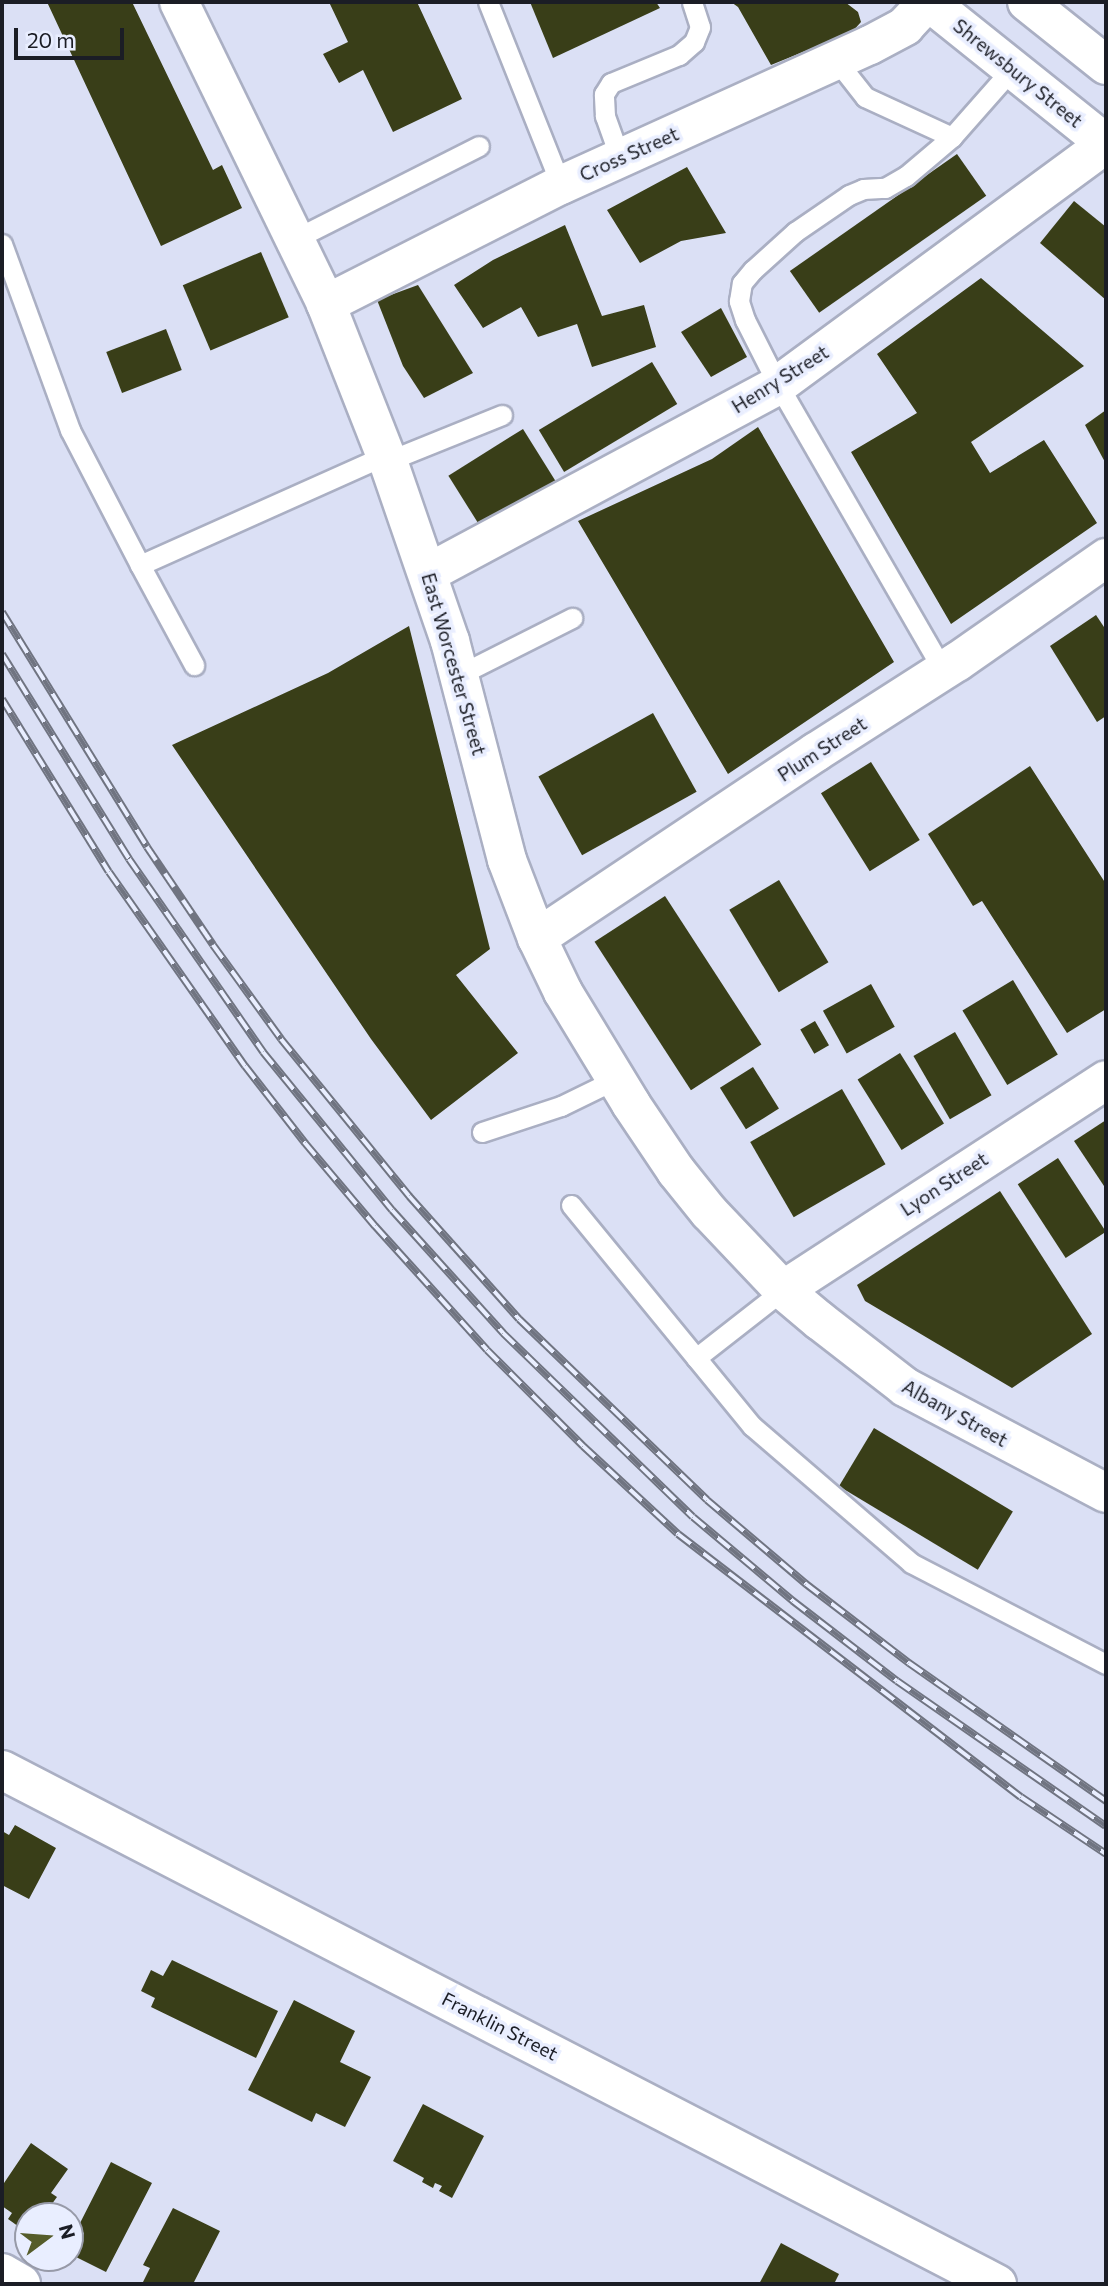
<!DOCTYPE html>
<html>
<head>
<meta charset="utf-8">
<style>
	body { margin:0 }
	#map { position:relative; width:1108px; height:2286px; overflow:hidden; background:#dbe0f5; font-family:Commissioner,sans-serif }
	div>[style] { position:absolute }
	.building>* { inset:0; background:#393e18; transform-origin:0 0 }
	.roads { filter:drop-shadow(2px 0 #aaafc3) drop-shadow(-2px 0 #aaafc3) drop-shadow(0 2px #aaafc3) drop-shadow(0 -2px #aaafc3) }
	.lane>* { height:19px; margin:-9.5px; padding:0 9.5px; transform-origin:9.5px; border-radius:9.5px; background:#fff }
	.street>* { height:38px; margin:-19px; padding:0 19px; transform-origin:19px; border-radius:19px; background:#fff }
	.secondary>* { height:38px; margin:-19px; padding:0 19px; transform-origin:19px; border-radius:19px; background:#fff }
	.primary>* { height:38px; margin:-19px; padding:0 19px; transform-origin:19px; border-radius:19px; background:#fff }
	.rail>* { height:8px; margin-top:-4px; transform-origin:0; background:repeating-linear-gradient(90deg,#e9eeff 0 16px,#707481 0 32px); box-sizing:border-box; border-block:2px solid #707481 }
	span { translate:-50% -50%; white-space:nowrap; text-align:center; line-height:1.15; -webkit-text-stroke:7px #e9eeff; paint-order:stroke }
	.street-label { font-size:19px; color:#1b1d25 }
	.frame { position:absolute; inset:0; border:4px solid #1b1d25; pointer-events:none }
	.north { position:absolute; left:14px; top:2202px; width:70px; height:70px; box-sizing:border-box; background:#e9eeff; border:2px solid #979aa8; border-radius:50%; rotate:74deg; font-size:19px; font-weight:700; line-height:28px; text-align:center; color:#1b1d25 }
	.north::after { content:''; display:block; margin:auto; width:24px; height:32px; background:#555c2a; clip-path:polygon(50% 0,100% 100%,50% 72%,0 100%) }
	.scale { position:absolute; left:14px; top:28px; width:110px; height:32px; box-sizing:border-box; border:4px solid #1b1d25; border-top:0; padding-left:9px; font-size:21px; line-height:24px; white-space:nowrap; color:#1b1d25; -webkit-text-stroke:5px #e9eeff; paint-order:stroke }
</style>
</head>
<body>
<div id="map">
	<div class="building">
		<i style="clip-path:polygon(47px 2px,132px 2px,213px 170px,222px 165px,242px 208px,161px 246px)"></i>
		<i style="clip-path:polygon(329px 2px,417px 2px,462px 99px,393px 132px,363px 70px,339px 83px,323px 54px,348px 42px)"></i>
		<i style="clip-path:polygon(530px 2px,656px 2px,660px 8px,553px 58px)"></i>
		<i style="clip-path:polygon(731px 2px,845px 2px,858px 12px,861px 22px,852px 32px,771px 65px,738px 7px)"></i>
		<i style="left:957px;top:154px;width:51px;height:204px;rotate:55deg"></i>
		<i style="clip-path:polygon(687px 167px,726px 233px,681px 241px,640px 263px,607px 210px)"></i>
		<i style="clip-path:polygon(1074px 201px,1106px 227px,1106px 300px,1040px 243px)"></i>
		<i style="clip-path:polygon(565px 225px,602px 316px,644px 305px,656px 347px,592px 367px,577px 324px,538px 337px,521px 307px,483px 328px,454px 285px,493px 260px)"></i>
		<i style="left:261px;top:252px;width:71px;height:85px;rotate:67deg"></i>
		<i style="clip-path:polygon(981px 278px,1084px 366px,971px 442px,990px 473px,1044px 440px,1097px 523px,951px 624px,851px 452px,917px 413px,877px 354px)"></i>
		<i style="clip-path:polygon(418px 285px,473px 373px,424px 398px,403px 366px,377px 300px)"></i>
		<i style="clip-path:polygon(721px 308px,747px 357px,711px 377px,681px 332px)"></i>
		<i style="left:166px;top:329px;width:44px;height:64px;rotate:69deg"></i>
		<i style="left:652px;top:362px;width:49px;height:132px;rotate:59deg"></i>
		<i style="clip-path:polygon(1106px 410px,1106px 464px,1085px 425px)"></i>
		<i style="clip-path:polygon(758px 427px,894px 662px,728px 774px,578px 521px,712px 459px)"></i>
		<i style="left:523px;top:429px;width:61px;height:88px;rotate:58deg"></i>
		<i style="clip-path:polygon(1096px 615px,1106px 630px,1106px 716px,1097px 722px,1050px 646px)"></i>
		<i style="clip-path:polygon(409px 626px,490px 949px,456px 975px,518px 1053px,431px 1120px,371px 1039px,172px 745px,328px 673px)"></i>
		<i style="left:653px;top:713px;width:90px;height:131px;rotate:61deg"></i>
		<i style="left:871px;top:762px;width:92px;height:59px;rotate:58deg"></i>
		<i style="clip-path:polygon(1030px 766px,1106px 884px,1106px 1009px,1067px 1033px,982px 901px,973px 906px,928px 834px)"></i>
		<i style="left:779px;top:880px;width:96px;height:58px;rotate:59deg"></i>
		<i style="left:665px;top:896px;width:177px;height:84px;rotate:57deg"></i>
		<i style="left:1013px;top:980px;width:87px;height:59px;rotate:59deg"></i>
		<i style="left:871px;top:984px;width:49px;height:55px;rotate:61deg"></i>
		<i style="left:815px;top:1021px;width:28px;height:17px;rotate:60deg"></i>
		<i style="left:955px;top:1032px;width:73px;height:48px;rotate:60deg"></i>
		<i style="left:900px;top:1053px;width:83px;height:50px;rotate:58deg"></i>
		<i style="left:753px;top:1067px;width:49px;height:39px;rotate:58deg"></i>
		<i style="left:842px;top:1089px;width:87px;height:106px;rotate:60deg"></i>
		<i style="clip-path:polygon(1106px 1120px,1106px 1189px,1074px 1141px)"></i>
		<i style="left:1058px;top:1158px;width:88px;height:48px;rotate:57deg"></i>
		<i style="clip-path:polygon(1000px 1191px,1092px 1334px,1012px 1388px,865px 1301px,857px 1285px)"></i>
		<i style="left:874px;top:1428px;width:162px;height:68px;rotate:31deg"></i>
		<i style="clip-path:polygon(15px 1825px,56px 1848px,29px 1899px,2px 1885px,2px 1831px,9px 1835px)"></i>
		<i style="clip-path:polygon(172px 1960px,278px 2011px,256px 2058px,151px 2007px,155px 1998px,141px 1991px,151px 1970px,163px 1976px)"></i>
		<i style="clip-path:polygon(294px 2000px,355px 2031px,340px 2062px,371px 2077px,345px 2127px,316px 2113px,312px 2122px,248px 2090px)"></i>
		<i style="clip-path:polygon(423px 2104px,484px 2136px,452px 2198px,439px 2191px,442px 2186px,435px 2183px,433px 2188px,422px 2182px,424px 2178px,393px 2161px)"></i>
		<i style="clip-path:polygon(31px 2143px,68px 2169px,51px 2193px,57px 2197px,43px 2216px,28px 2216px,28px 2223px,22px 2229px,8px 2219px,12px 2213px,2px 2206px,2px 2186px)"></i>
		<i style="clip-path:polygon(111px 2162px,152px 2183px,106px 2272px,72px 2255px,84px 2233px,77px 2229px)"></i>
		<i style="clip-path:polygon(173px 2208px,220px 2231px,193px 2284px,142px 2284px,150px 2268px,143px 2265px)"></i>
		<i style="clip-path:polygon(781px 2243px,839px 2274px,834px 2284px,759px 2284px)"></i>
	</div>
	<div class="roads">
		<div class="lane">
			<i style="left:488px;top:2px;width:197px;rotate:68.3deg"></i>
			<i style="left:836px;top:60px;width:47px;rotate:51.9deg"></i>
			<i style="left:865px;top:97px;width:96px;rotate:24.7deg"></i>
			<i style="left:620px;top:158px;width:45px;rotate:-109.7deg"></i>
			<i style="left:605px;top:116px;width:22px;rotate:-93deg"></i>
			<i style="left:604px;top:94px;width:13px;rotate:-58deg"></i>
			<i style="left:611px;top:83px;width:74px;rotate:-22.4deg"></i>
			<i style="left:679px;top:55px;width:20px;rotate:-41deg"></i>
			<i style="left:694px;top:42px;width:16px;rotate:-68deg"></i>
			<i style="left:700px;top:27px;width:26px;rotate:-108deg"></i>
			<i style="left:295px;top:239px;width:206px;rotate:-26.8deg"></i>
			<i style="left:2px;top:244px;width:198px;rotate:69.9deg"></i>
			<i style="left:70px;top:430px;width:152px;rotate:62.6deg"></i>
			<i style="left:140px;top:565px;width:269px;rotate:-24.1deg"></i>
			<i style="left:388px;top:461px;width:123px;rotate:-22deg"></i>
			<i style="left:140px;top:565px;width:114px;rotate:61.6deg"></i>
			<i style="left:944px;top:672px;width:332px;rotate:-120deg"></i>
			<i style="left:778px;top:385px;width:73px;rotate:-116.9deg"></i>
			<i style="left:745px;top:320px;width:20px;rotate:-108deg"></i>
			<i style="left:739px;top:301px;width:18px;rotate:-81deg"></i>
			<i style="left:742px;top:283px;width:17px;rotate:-50deg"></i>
			<i style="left:753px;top:270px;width:57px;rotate:-42.1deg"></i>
			<i style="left:795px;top:232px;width:65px;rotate:-34.4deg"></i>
			<i style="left:849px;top:195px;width:15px;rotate:-23deg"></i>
			<i style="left:863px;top:189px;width:22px;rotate:-3deg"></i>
			<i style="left:885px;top:188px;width:24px;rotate:-30deg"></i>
			<i style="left:906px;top:176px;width:60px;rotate:-40.3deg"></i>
			<i style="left:952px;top:137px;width:91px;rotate:-48.6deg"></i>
			<i style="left:459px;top:675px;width:127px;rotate:-26.8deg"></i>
			<i style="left:482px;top:1132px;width:83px;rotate:-18.2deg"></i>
			<i style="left:561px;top:1106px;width:61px;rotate:-26.1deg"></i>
			<i style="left:571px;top:1205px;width:286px;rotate:50.7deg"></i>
			<i style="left:752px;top:1426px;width:210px;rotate:40.7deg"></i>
			<i style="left:911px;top:1563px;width:220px;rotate:27.4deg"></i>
			<i style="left:696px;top:1358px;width:110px;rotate:-38deg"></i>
		</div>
		<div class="street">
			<i style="left:179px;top:2px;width:336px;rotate:64deg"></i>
			<i style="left:326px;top:304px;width:169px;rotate:68.5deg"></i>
			<i style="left:388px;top:461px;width:190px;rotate:71deg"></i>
			<i style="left:450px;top:641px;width:226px;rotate:75.4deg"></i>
			<i style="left:507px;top:860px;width:84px;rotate:69deg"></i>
			<i style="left:537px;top:938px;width:60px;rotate:64.3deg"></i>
			<i style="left:563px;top:992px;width:131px;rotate:58.7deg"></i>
			<i style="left:631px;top:1104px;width:81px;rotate:56.1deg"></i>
			<i style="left:676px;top:1171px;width:53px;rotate:51.2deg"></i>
			<i style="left:709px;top:1212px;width:108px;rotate:46.5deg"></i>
			<i style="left:783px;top:1290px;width:48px;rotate:40deg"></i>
			<i style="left:820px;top:1321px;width:108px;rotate:37.8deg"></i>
			<i style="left:905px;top:1387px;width:227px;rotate:27.8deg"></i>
			<i style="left:326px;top:304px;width:263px;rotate:-26.9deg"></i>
			<i style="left:561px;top:185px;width:339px;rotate:-24.4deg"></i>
			<i style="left:870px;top:45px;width:40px;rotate:-28deg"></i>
			<i style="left:905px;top:26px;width:33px;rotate:-47deg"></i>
			<i style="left:428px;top:573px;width:397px;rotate:-28.2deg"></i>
			<i style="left:778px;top:385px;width:407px;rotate:-36.3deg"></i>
			<i style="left:537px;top:938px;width:335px;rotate:-33.7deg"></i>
			<i style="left:816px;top:752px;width:167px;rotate:-32.6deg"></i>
			<i style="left:957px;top:662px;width:182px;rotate:-34.9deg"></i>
			<i style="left:783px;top:1290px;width:385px;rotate:-33deg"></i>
			<i style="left:2px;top:2273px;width:22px;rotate:30deg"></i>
		</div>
		<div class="secondary">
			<i style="left:2px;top:1770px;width:1120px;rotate:27.32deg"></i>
		</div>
		<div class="primary">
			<i style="left:929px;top:2px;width:227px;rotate:38.7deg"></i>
			<i style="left:1027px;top:2px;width:101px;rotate:38.6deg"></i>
		</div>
	</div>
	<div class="rail">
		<i style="left:2px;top:612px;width:276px;rotate:58.3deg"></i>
		<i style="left:147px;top:847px;width:118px;rotate:56deg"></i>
		<i style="left:213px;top:945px;width:116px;rotate:54.1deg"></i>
		<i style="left:281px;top:1039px;width:203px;rotate:50.8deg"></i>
		<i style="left:409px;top:1196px;width:165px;rotate:48.2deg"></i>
		<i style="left:519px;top:1319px;width:261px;rotate:43.9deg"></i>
		<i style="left:707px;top:1500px;width:130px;rotate:40.3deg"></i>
		<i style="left:806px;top:1584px;width:130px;rotate:37.5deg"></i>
		<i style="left:909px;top:1663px;width:241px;rotate:35deg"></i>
		<i style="left:2px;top:654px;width:241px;rotate:58.2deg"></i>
		<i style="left:129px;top:859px;width:235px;rotate:55.2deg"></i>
		<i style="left:263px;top:1052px;width:204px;rotate:50.8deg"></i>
		<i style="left:392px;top:1210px;width:166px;rotate:47.9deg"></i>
		<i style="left:503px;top:1333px;width:264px;rotate:44.1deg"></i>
		<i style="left:693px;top:1517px;width:131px;rotate:40deg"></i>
		<i style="left:793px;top:1601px;width:131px;rotate:37.6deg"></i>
		<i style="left:897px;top:1681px;width:254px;rotate:34.8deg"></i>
		<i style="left:2px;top:699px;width:203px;rotate:58.3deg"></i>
		<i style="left:109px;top:872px;width:237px;rotate:55deg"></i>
		<i style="left:245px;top:1066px;width:98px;rotate:52.1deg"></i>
		<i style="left:305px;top:1143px;width:109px;rotate:49.9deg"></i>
		<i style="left:375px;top:1226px;width:167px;rotate:47.9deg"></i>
		<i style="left:487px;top:1350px;width:136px;rotate:45deg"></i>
		<i style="left:583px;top:1446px;width:129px;rotate:42.8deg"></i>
		<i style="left:678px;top:1534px;width:432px;rotate:37.5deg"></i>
		<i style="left:1021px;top:1797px;width:102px;rotate:33.8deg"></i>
	</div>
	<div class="street-label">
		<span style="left:1018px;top:73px;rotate:39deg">Shrewsbury Street</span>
		<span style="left:629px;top:154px;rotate:-24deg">Cross Street</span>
		<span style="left:780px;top:379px;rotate:-32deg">Henry Street</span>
		<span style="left:454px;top:664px;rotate:74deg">East Worcester Street</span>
		<span style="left:822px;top:749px;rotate:-33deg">Plum Street</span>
		<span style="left:944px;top:1184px;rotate:-33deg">Lyon Street</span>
		<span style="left:955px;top:1413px;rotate:29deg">Albany Street</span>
		<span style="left:500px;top:2026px;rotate:27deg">Franklin Street</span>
	</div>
	<div class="frame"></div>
	<div class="north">N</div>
	<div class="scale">20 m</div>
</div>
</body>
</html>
